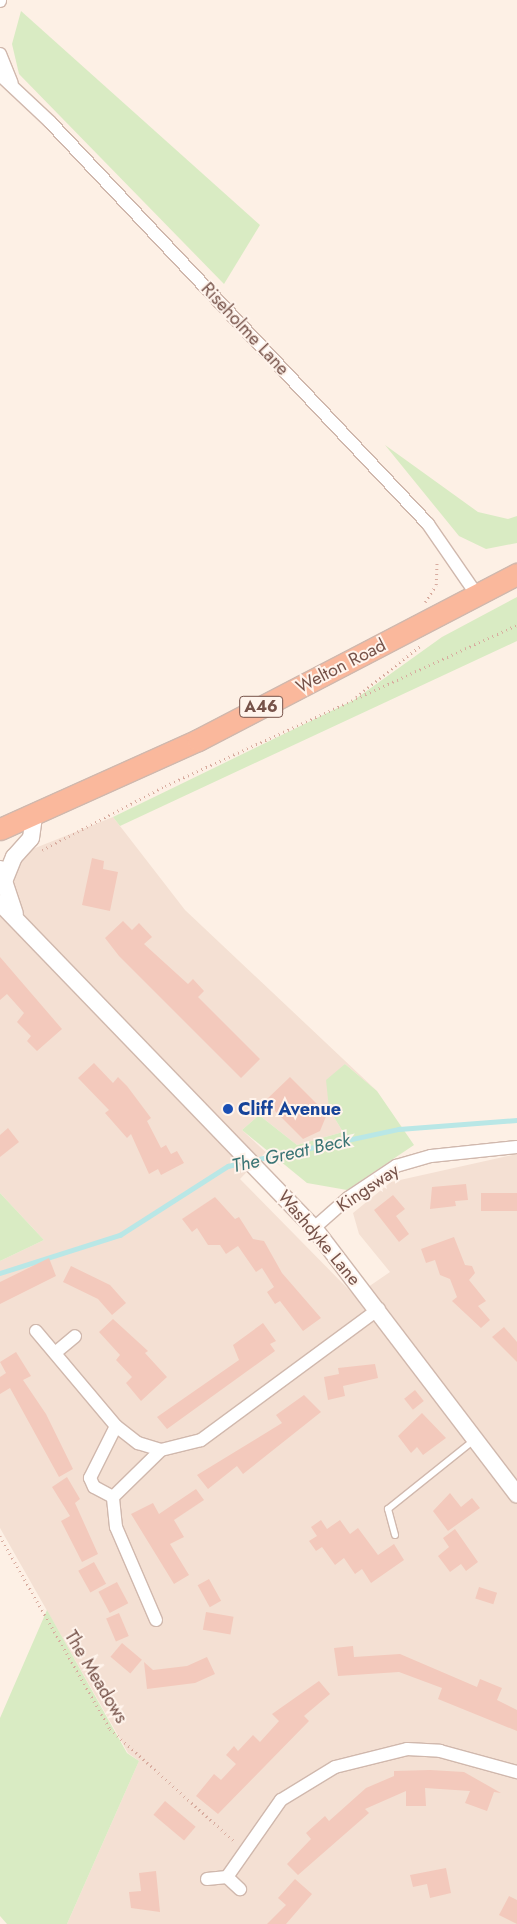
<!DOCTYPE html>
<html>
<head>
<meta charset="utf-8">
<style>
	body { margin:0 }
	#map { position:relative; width:517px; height:1924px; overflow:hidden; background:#fdf0e5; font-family:Jost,sans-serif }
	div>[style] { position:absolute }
	.residential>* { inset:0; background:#f4e0d3 }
	.green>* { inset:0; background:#d9ebc3 }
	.stream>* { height:4.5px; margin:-2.25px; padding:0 2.25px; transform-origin:2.25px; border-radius:2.25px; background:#b9e7e6 }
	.building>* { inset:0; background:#f3c9bc; transform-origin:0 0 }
	.path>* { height:2.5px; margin-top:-1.25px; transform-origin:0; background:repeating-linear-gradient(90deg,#d8ac9f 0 1px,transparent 0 5px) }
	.roads { filter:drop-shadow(1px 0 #d0b8ad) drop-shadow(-1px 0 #d0b8ad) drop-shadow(0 1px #d0b8ad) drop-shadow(0 -1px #d0b8ad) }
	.service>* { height:6px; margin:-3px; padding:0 3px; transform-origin:3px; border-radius:3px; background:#fff }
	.minor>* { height:12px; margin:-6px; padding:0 6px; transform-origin:6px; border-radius:6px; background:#fff }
	.tertiary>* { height:16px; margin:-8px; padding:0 8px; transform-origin:8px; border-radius:8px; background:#fff }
	.trunk>* { height:21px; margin:-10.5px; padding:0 10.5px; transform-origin:10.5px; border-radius:10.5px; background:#fab89c }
	.dots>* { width:14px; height:14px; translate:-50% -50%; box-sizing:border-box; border:2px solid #fff4ec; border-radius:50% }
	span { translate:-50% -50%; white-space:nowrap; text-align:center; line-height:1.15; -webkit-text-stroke:4px #fff4ec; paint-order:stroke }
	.shield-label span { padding:1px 4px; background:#fff4ec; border:1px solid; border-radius:4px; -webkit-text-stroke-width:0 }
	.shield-label { font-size:16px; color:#765249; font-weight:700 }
	.street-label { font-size:18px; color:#765249 }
	.transit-label { font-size:18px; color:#164399; font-weight:700 }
	.left { translate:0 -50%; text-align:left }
	.water-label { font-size:19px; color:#3a7474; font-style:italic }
</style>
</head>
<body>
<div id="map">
	<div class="residential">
		<i style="clip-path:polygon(113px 817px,185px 910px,377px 1091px,345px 1064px,329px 1109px,343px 1132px,297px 1145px,259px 1115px,242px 1130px,285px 1170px,265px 1153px,240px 1179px,355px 1296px,390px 1272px,359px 1234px,353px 1213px,391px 1182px,517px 1154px,517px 1924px,67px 1924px,139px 1761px,128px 1753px,0 1528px,0 1261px,44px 1240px,0 1193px,0 862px)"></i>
	</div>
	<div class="green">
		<i style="clip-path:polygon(21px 11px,260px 225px,224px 284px,19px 74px,12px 44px)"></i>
		<i style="clip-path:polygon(385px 445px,478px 512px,508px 519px,517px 516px,517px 543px,486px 549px,459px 536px)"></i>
		<i style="clip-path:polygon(517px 597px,517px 641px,120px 826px,113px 817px,354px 700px,442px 637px)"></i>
		<i style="clip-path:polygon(345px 1064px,377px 1091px,414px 1145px,347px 1190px,307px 1183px,242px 1130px,259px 1115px,297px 1145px,343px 1132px,329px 1109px,326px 1080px)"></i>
		<i style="clip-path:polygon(0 1193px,44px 1240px,0 1261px)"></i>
		<i style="clip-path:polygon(47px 1610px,127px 1753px,139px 1761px,67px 1924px,7px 1924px,0 1916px,0 1718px)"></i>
	</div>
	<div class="stream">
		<i style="left:254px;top:1160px;width:148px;rotate:-12.1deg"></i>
		<i style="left:399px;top:1129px;width:118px;rotate:-4.4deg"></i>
		<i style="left:0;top:1273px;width:126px;rotate:-17.6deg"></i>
		<i style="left:120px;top:1235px;width:128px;rotate:-32.6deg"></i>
		<i style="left:228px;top:1166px;width:16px;rotate:-14deg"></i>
	</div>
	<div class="building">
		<i style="clip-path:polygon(92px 858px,104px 861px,103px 869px,118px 872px,110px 911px,82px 905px)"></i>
		<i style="clip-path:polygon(123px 921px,132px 930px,139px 923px,152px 937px,144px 944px,188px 984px,193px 979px,204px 991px,198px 997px,260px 1059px,241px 1078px,119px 956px,105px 938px)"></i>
		<i style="clip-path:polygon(0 957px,62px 1029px,37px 1051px,27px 1041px,31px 1036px,17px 1022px,24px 1013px,7px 994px,0 1000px)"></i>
		<i style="clip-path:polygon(94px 1063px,113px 1083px,118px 1077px,127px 1086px,151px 1118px,147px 1121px,161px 1148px,166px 1145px,171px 1154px,177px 1151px,184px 1163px,161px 1175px,158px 1169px,149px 1174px,131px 1134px,127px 1138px,105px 1113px,109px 1110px,78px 1078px)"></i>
		<i style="clip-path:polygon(290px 1077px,327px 1114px,320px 1131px,303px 1139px,265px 1101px)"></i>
		<i style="clip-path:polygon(8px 1128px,19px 1142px,0 1157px,0 1135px)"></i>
		<i style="clip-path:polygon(466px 1184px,468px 1200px,455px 1201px,456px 1206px,430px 1209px,432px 1187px)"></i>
		<i style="left:517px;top:1193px;width:18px;height:36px;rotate:90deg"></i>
		<i style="clip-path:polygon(393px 1195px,405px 1209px,396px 1216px,409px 1234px,399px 1242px,374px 1210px)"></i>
		<i style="clip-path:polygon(215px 1197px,235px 1219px,239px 1217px,253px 1239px,264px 1241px,282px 1273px,321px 1318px,303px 1331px,280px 1301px,275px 1304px,267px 1292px,274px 1287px,262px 1268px,256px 1272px,238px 1246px,226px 1254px,220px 1245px,208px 1245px,197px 1228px,192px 1232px,182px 1219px)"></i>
		<i style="clip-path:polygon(454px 1237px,465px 1265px,472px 1266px,475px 1273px,469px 1280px,486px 1301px,478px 1306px,490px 1320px,481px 1328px,452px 1301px,457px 1297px,450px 1279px,440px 1275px,435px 1260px,426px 1263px,421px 1249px)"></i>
		<i style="clip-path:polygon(49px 1258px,56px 1276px,0 1304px,0 1282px)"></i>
		<i style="clip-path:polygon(71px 1266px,110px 1285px,126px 1303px,112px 1315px,98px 1299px,63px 1282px)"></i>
		<i style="clip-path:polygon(113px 1319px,148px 1351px,145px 1353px,167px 1377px,141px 1401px,126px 1383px,132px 1377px,116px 1360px,120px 1355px,99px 1332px)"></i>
		<i style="clip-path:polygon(263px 1323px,276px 1341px,270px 1344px,275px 1351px,167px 1429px,157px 1417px,239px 1360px,233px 1345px)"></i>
		<i style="clip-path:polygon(504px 1327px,517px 1342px,517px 1362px,492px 1337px)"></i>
		<i style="clip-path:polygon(16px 1352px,31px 1376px,23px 1380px,46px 1414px,73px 1469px,59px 1477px,10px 1388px,0 1394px,0 1377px,6px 1373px,0 1362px)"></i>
		<i style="clip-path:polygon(375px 1364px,378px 1378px,343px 1386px,345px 1396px,328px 1400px,324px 1377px,339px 1374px,338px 1368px)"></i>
		<i style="left:415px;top:1390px;width:14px;height:14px;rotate:51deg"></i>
		<i style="clip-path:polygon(304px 1395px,321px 1412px,243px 1474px,237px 1466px,208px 1489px,197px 1475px,282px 1423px,276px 1415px)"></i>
		<i style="clip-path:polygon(422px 1413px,446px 1438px,423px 1455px,417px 1447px,411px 1453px,398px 1436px)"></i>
		<i style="clip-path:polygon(67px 1477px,80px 1499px,75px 1503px,98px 1554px,82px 1562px,61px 1521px,70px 1516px,52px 1487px)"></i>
		<i style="clip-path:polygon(196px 1489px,204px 1500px,174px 1520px,184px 1537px,170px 1544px,189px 1575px,174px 1584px,131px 1514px,153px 1503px,159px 1514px)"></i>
		<i style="clip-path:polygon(450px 1493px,461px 1507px,472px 1498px,480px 1508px,448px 1531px,433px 1511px)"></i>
		<i style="clip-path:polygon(321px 1520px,327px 1529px,340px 1520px,350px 1534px,358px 1528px,378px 1555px,394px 1544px,404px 1560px,371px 1583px,362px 1569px,355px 1574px,344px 1558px,335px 1565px,322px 1547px,316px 1551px,309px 1541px,317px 1536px,311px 1527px)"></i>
		<i style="clip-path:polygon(455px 1529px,478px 1562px,466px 1571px,461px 1564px,450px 1572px,438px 1556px,449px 1547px,443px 1538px)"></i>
		<i style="left:94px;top:1562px;width:25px;height:18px;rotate:61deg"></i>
		<i style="left:209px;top:1579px;width:25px;height:13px;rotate:61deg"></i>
		<i style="left:117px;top:1582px;width:24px;height:21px;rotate:62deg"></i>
		<i style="left:479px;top:1587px;width:19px;height:12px;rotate:18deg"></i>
		<i style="left:206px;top:1612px;width:28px;height:18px;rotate:10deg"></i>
		<i style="left:119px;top:1613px;width:25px;height:14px;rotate:67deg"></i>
		<i style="left:122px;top:1643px;width:26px;height:18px;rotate:40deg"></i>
		<i style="clip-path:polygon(353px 1646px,354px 1657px,400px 1654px,477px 1687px,480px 1679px,502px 1688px,497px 1700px,517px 1710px,517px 1731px,438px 1699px,442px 1688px,399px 1672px,338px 1676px,334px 1648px)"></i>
		<i style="clip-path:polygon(207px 1657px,215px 1674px,195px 1683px,147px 1689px,144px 1662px,153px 1670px,187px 1666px)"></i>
		<i style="clip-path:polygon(319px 1681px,330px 1694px,304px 1716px,309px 1721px,218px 1814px,196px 1796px,214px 1774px,221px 1780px,236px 1764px,226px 1755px,234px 1746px,238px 1751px,253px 1735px,260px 1742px,279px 1721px,272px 1714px)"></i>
		<i style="clip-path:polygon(430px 1770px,464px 1772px,501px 1793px,494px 1792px,487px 1811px,465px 1803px,470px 1791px,425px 1788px,426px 1806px,406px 1806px,406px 1791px,365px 1809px,369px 1813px,298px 1875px,287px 1864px,311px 1839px,306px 1833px,325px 1816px,329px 1821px,366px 1788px,394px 1776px,394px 1771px)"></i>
		<i style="left:165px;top:1801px;width:40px;height:18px;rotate:40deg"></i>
		<i style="clip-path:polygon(446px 1868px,451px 1893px,430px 1898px,427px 1884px,413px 1887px,410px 1875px)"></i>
		<i style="clip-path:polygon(156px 1871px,160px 1912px,131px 1908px,129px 1892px,141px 1891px,139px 1873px)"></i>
		<i style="clip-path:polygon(295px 1879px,312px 1894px,286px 1924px,267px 1924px,286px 1905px,278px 1898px)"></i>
		<i style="clip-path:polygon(509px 1896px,517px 1900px,517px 1924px,499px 1915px)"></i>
	</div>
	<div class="path">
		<i style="left:425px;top:602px;width:20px;rotate:-57deg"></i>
		<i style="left:436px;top:585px;width:25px;rotate:-88deg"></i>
		<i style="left:356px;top:697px;width:82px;rotate:-38.6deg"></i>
		<i style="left:42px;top:850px;width:139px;rotate:-27.5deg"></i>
		<i style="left:165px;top:786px;width:387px;rotate:-24.6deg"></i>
		<i style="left:0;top:1536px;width:222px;rotate:60.3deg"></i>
		<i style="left:110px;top:1729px;width:169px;rotate:42.1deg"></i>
	</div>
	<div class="roads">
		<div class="service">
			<i style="left:395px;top:1535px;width:27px;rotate:-105deg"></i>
			<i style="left:388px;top:1509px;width:110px;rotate:-38.7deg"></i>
		</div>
		<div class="minor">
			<i style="left:0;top:1px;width:1px;rotate:-90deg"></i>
			<i style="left:0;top:54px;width:31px;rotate:68deg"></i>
			<i style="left:0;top:75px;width:69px;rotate:43.2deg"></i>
			<i style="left:50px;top:122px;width:552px;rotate:46.76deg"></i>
			<i style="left:428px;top:524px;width:86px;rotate:55.4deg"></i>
			<i style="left:314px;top:1228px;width:45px;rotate:-41.4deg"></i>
			<i style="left:348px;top:1198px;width:58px;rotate:-33.7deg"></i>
			<i style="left:396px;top:1166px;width:36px;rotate:-16deg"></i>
			<i style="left:431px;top:1156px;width:86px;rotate:-6deg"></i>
			<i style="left:36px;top:1331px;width:124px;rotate:49.9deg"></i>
			<i style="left:55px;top:1353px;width:26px;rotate:-40deg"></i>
			<i style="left:113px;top:1497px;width:21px;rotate:-152deg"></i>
			<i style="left:94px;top:1487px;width:10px;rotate:-114deg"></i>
			<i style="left:90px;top:1478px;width:58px;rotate:-63.4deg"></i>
			<i style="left:116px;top:1426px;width:28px;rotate:38deg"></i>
			<i style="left:138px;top:1443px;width:24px;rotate:17deg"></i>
			<i style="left:156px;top:1620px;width:101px;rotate:-113.3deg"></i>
			<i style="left:116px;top:1527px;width:30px;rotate:-96deg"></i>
			<i style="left:113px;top:1497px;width:67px;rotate:-44.4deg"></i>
			<i style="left:161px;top:1450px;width:41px;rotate:-14deg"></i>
			<i style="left:201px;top:1440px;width:221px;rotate:-36.4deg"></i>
			<i style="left:227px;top:1877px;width:94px;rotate:-55deg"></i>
			<i style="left:281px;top:1800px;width:63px;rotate:-31.4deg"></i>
			<i style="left:335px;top:1767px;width:74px;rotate:-14deg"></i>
			<i style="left:407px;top:1749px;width:33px;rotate:3deg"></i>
			<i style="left:440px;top:1751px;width:80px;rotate:15.3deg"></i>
			<i style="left:207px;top:1879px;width:20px;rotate:-6deg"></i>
			<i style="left:227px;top:1877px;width:18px;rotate:43deg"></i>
		</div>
		<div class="tertiary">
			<i style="left:0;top:869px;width:47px;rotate:71.6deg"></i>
			<i style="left:5px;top:879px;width:24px;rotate:-68deg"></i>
			<i style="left:14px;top:857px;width:25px;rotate:-48deg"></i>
			<i style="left:31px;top:838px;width:22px;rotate:-82deg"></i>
			<i style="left:0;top:903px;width:452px;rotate:46deg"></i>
			<i style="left:314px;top:1228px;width:335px;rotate:52.7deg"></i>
		</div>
		<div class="trunk">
			<i style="left:0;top:829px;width:217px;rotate:-24.2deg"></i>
			<i style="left:198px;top:740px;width:360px;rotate:-27.5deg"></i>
		</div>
	</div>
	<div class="dots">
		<i style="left:228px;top:1109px;background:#1a4fb4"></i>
	</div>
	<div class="shield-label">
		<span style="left:261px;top:707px">A46</span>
	</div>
	<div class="street-label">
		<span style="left:245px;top:329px;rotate:47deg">Riseholme Lane</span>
		<span style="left:341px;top:666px;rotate:-27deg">Welton Road</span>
		<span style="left:368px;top:1188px;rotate:-34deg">Kingsway</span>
		<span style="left:319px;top:1238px;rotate:50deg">Washdyke Lane</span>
		<span style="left:96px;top:1677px;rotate:59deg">The Meadows</span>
	</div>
	<div class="transit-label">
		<span class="left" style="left:238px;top:1109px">Cliff Avenue</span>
	</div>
	<div class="water-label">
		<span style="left:291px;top:1153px;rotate:-13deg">The Great Beck</span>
	</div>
</div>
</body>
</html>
